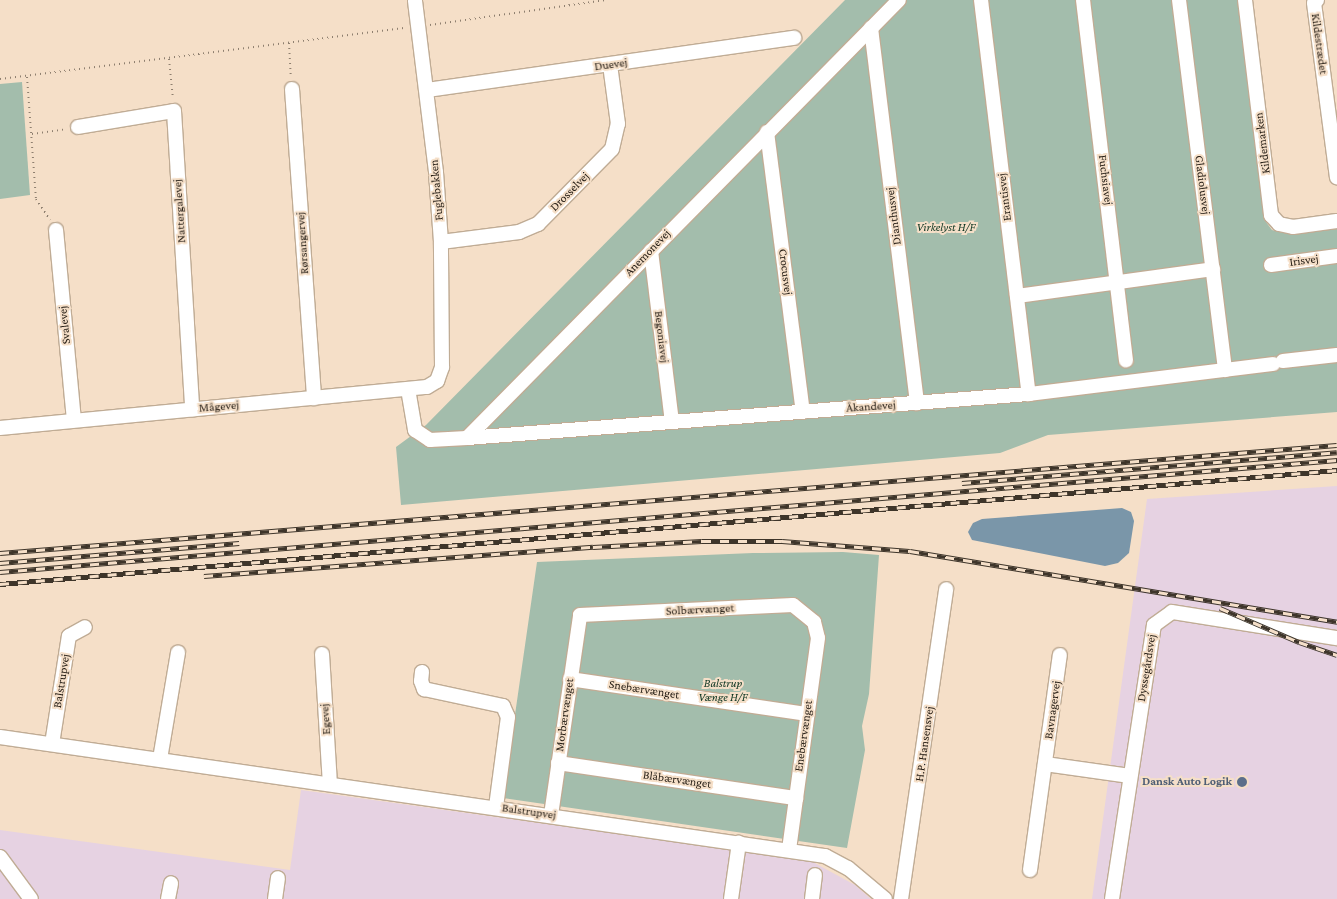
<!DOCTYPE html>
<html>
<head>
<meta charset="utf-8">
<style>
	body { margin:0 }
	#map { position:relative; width:1337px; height:899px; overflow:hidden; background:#f5dfc8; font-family:"Crimson Pro",serif }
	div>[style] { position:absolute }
	.industrial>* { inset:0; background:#e6d2e2 }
	.green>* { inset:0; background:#a3bdac }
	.water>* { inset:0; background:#7a96a9 }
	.path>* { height:2px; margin-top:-1px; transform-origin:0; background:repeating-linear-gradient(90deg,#8e7f6f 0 1px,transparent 0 5px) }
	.roads { filter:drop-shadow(1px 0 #c0ac95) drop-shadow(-1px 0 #c0ac95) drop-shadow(0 1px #c0ac95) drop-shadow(0 -1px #c0ac95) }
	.minor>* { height:14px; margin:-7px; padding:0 7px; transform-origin:7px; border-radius:7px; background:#fff }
	.rail>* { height:5px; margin-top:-2.5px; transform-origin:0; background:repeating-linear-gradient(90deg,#f5dfc8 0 9px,#3e352a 0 18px); box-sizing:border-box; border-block:1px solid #3e352a }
	.dots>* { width:14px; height:14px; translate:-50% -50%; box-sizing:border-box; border:2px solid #f5dfc8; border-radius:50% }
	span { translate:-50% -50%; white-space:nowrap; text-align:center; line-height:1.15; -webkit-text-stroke:4px #f5dfc8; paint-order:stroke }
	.street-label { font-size:12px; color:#292118 }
	.park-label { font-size:12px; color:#0d3521; font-style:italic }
	.service-label { font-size:12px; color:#4e5e75; font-weight:700 }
	.right { translate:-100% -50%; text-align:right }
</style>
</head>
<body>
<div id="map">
	<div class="industrial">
		<i style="clip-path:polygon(1337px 486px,1337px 899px,1092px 899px,1147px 499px)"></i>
		<i style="clip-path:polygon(301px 790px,811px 861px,855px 885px,871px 899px,0 899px,0 830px,290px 870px)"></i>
	</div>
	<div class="green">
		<i style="clip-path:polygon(845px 0,1239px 0,1266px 222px,1272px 230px,1283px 233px,1337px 227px,1337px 412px,1048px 435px,1000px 453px,401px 505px,396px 447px,426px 425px)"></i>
		<i style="clip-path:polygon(22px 82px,30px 195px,0 199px,0 84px)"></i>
		<i style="clip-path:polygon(843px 552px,879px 555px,869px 694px,862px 726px,865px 750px,847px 848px,503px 798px,537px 562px,753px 553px)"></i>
	</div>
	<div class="water">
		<i style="clip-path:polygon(1122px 508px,1131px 512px,1134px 521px,1129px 553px,1118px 563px,1105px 566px,972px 540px,968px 532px,973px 523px,982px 519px)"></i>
	</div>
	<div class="path">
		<i style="left:430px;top:25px;width:178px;rotate:-8.1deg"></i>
		<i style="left:289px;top:43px;width:35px;rotate:87deg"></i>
		<i style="left:169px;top:59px;width:40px;rotate:84.3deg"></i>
		<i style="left:27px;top:77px;width:122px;rotate:85.8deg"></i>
		<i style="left:36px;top:199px;width:25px;rotate:56deg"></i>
		<i style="left:0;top:79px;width:409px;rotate:-7.2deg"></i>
		<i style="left:32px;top:134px;width:35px;rotate:-8deg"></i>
	</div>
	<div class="roads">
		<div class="minor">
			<i style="left:981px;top:0;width:397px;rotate:83.1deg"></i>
			<i style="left:1083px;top:0;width:363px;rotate:83.2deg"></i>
			<i style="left:1179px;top:0;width:373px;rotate:82.9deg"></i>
			<i style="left:1245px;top:0;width:217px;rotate:83.1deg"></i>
			<i style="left:1271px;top:215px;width:12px;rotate:48deg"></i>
			<i style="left:1279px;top:224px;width:14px;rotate:12deg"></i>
			<i style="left:1293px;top:227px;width:44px;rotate:-7.8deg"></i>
			<i style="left:1317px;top:0;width:4px;rotate:135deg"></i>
			<i style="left:1314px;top:3px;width:176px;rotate:82.5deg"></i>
			<i style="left:871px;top:28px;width:378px;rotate:83deg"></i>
			<i style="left:292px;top:89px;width:310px;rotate:85.9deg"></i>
			<i style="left:427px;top:90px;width:371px;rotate:-8.1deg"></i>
			<i style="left:78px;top:127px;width:97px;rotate:-9.5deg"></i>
			<i style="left:174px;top:111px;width:299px;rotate:86.5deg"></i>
			<i style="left:767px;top:132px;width:282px;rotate:82.7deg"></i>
			<i style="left:56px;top:230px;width:191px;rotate:84.6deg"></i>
			<i style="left:441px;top:242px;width:79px;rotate:-7.3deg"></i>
			<i style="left:519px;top:232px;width:21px;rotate:-23deg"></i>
			<i style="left:538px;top:224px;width:105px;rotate:-45.4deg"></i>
			<i style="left:612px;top:149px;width:26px;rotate:-77deg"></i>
			<i style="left:618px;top:124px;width:60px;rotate:-97.7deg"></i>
			<i style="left:651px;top:251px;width:172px;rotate:83deg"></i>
			<i style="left:1271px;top:265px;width:67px;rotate:-7.8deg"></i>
			<i style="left:1017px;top:296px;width:198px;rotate:-7.8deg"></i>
			<i style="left:1283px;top:361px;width:54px;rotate:-6.3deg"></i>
			<i style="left:408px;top:389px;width:42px;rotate:80.3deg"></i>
			<i style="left:415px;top:430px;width:18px;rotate:34deg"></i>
			<i style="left:430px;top:440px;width:37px;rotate:-3deg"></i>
			<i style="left:467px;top:438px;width:615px;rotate:-45.4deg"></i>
			<i style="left:0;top:428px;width:429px;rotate:-5.5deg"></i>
			<i style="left:427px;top:387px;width:12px;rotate:-31deg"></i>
			<i style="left:437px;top:381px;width:15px;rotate:-70deg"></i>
			<i style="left:442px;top:367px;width:125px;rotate:-90.5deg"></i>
			<i style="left:441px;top:242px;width:70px;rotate:-94.1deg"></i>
			<i style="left:436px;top:172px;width:173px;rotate:-97deg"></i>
			<i style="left:467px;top:438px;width:564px;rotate:-4.48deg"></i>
			<i style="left:1029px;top:394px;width:246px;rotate:-7deg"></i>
			<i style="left:322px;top:654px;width:130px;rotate:86.5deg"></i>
			<i style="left:422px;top:672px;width:9px;rotate:96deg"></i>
			<i style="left:421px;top:681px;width:9px;rotate:69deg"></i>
			<i style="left:424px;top:689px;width:81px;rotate:12.1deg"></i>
			<i style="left:503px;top:706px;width:12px;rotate:66deg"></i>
			<i style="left:508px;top:717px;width:91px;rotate:97.6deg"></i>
			<i style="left:570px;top:679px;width:240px;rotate:8.4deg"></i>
			<i style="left:0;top:737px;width:834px;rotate:8.21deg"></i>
			<i style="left:825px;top:856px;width:26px;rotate:28deg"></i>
			<i style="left:848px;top:868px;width:48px;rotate:40deg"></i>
			<i style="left:52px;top:744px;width:109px;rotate:-81.1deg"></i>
			<i style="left:69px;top:636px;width:18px;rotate:-29deg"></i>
			<i style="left:160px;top:759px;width:108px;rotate:-80.4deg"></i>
			<i style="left:558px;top:763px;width:241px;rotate:8.4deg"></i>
			<i style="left:1045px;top:764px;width:86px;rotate:8deg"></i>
			<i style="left:551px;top:815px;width:202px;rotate:-81.7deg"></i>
			<i style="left:580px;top:615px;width:213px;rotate:-2.7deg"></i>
			<i style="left:793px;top:605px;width:27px;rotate:39deg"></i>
			<i style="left:814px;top:622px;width:16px;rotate:76deg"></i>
			<i style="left:818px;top:638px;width:214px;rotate:97.8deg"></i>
			<i style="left:0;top:857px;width:52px;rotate:53.6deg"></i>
			<i style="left:1030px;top:870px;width:217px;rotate:-82.1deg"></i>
			<i style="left:168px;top:899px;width:16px;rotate:-79deg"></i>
			<i style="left:275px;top:899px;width:21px;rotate:-82deg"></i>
			<i style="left:731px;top:899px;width:57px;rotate:-81.9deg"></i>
			<i style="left:812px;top:899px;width:24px;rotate:-83deg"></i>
			<i style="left:901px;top:899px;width:313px;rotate:-81.7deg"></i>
			<i style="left:1112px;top:899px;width:277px;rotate:-81.3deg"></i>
			<i style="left:1154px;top:625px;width:22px;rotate:-36deg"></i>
			<i style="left:1172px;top:612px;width:167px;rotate:9deg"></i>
		</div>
	</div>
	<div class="rail">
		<i style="left:962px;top:483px;width:376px;rotate:-4.7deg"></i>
		<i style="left:0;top:553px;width:1341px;rotate:-4.62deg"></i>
		<i style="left:0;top:563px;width:240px;rotate:-4.8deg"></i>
		<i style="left:0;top:572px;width:1342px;rotate:-4.79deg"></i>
		<i style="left:204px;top:576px;width:390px;rotate:-4.3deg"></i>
		<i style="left:593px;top:547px;width:109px;rotate:-3.2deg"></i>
		<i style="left:702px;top:541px;width:80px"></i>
		<i style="left:782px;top:541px;width:128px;rotate:4.5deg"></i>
		<i style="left:910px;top:551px;width:433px;rotate:9.4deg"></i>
		<i style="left:0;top:584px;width:1342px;rotate:-4.87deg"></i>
		<i style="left:1220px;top:608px;width:86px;rotate:23.3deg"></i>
		<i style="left:1299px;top:642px;width:40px;rotate:18.9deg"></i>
	</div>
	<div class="dots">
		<i style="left:1242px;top:782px;background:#5c6f8a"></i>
	</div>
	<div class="street-label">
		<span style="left:1319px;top:44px;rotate:82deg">Kildestrædet</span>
		<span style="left:611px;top:65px;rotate:-8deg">Duevej</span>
		<span style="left:1263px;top:143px;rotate:-97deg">Kildemarken</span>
		<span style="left:1105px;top:180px;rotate:83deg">Fuchsiavej</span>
		<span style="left:1202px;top:185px;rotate:83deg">Gladiolusvej</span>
		<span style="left:437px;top:190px;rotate:-95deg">Fuglebakken</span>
		<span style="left:570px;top:192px;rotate:-45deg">Drosselvej</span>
		<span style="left:1005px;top:197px;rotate:-97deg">Erantisvej</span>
		<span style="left:180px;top:211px;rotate:-94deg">Nattergalevej</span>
		<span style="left:894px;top:216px;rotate:-97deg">Dianthusvej</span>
		<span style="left:303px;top:243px;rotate:-94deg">Rørsangervej</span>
		<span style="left:648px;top:253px;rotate:-46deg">Anemonevej</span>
		<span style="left:1304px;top:261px;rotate:-8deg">Irisvej</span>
		<span style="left:785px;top:272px;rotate:83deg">Crocusvej</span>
		<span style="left:65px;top:325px;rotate:-96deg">Svalevej</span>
		<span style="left:661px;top:337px;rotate:83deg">Begoniavej</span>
		<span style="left:219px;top:407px;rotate:-5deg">Mågevej</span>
		<span style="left:871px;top:407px;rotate:-4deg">Åkandevej</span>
		<span style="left:700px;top:610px;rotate:-3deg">Solbærvænget</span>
		<span style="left:1147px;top:668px;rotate:-81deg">Dyssegårdsvej</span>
		<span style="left:62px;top:681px;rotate:-81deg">Balstrupvej</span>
		<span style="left:644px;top:690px;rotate:9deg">Snebærvænget</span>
		<span style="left:1053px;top:710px;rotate:-82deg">Bavnagervej</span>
		<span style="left:565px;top:715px;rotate:-82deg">Morbærvænget</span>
		<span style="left:326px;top:719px;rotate:-94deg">Egevej</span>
		<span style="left:804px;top:736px;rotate:-82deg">Enebærvænget</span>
		<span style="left:925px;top:744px;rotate:-82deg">H.P. Hansensvej</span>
		<span style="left:677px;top:780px;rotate:8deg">Blåbærvænget</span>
		<span style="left:529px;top:812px;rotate:8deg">Balstrupvej</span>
	</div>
	<div class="park-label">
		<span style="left:946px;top:228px">Virkelyst H/F</span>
		<span style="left:723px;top:691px">Balstrup<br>Vænge H/F</span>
	</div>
	<div class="service-label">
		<span class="right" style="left:1232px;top:782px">Dansk Auto Logik</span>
	</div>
</div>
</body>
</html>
